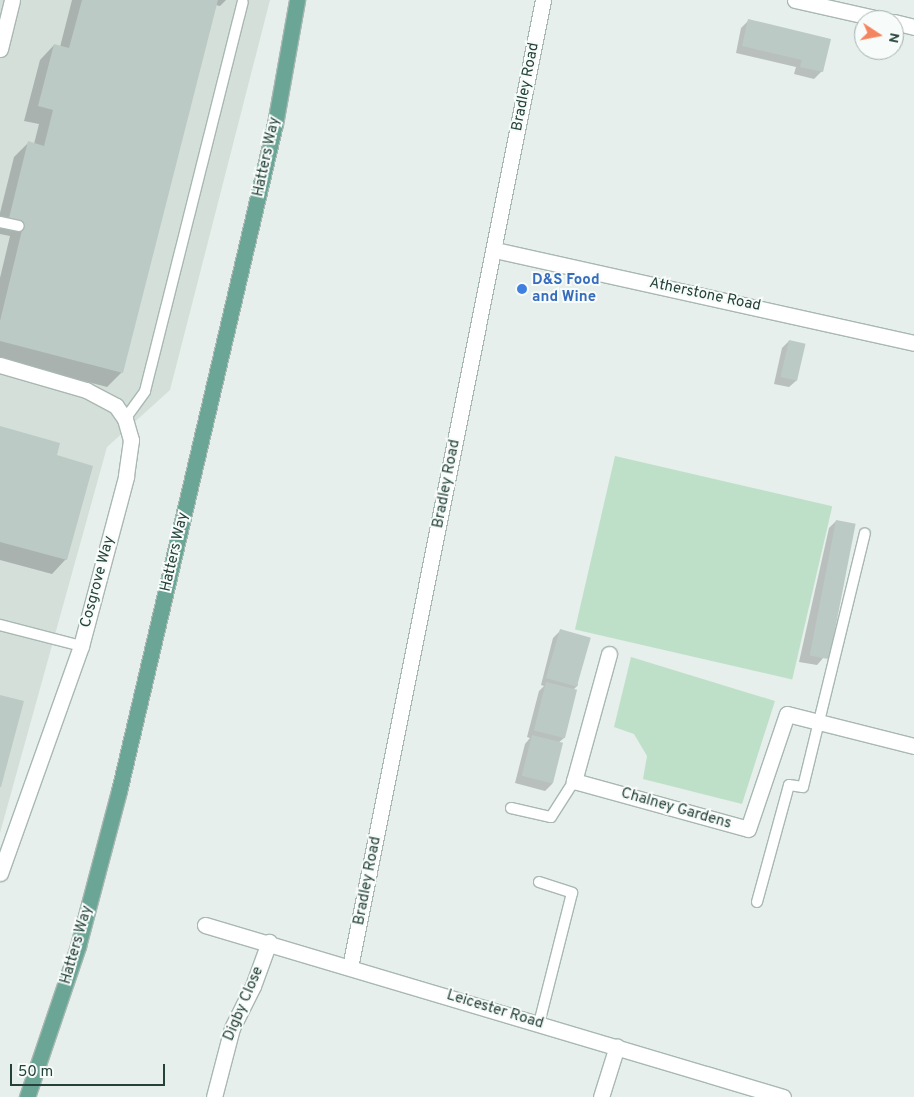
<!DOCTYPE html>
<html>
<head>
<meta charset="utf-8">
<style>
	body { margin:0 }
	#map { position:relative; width:914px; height:1097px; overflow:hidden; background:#e6efeb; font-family:Overpass,sans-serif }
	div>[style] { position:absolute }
	.built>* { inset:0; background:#d4dfda }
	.green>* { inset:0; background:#bfe0c8; transform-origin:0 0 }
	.shadow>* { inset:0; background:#0003 }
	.building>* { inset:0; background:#bbcac4; transform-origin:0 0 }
	.roads { filter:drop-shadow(1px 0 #a8b8b2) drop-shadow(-1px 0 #a8b8b2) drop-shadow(0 1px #a8b8b2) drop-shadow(0 -1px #a8b8b2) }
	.service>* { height:10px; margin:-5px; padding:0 5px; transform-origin:5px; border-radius:5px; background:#fff }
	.minor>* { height:15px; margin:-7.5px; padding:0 7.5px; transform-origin:7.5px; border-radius:7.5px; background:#fff }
	.primary>* { height:15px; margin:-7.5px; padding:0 7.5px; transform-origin:7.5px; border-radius:7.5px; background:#6aa596 }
	.dots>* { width:14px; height:14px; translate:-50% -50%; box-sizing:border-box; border:2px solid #f7fbf9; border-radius:50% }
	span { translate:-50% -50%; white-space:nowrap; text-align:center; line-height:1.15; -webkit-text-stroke:4px #f7fbf9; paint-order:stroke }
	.street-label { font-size:15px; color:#24423a }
	.shop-label { font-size:15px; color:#366cbe; font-weight:700 }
	.left { translate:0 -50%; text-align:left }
	.north { position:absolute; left:854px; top:10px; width:50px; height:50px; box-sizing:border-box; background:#f7fbf9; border:1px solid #a3b1ad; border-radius:50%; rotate:101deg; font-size:14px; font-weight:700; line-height:20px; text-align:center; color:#24423a }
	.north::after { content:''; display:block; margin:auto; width:18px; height:22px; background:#f4845f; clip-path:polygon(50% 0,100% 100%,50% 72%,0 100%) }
	.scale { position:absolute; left:10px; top:1064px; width:155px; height:22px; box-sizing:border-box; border:2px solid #24423a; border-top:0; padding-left:6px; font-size:15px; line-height:18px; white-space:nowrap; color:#24423a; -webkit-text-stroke:4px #f7fbf9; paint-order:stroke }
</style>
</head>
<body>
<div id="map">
	<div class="built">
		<i style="clip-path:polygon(0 0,270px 0,170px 390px,107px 447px,0 833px)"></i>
	</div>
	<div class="green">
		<i style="left:615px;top:456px;width:223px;height:178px;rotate:13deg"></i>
		<i style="clip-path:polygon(631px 657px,775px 701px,742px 804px,643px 779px,647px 756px,634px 734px,614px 727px)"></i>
	</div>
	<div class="shadow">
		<i style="clip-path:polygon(72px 0,226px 0,220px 6px,216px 5px,122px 372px,107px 387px,0 359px,0 278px,10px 236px,0 234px,0 213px,14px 157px,29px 142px,34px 144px,39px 124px,24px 121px,40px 60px,54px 45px,60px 47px)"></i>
		<i style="clip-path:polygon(748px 21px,822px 71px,814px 79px,794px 74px,796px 67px,736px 53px,741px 28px)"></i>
		<i style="clip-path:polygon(789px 341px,797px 380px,789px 387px,774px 384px,782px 348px)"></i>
		<i style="clip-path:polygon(0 428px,55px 456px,66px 559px,52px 574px,0 560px)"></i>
		<i style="clip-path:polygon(836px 521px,824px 657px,817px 665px,799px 662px,829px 528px)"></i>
		<i style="clip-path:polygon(560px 631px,578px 685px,573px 690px,564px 738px,558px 743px,552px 784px,545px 791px,515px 783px,525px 744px,530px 738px,527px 737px,539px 691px,544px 686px,541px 685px,553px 638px)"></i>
	</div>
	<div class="building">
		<i style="clip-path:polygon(82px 0,218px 0,123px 373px,0 341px,0 321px,24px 222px,9px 218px,28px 141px,44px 146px,53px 110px,38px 106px,54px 44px,69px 48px)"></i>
		<i style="clip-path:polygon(748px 19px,831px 39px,823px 72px,800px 67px,802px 60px,742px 46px)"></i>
		<i style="left:789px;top:340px;width:17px;height:38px;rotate:13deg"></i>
		<i style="clip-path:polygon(0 426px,60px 443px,57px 455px,93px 466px,67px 560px,0 542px)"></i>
		<i style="left:836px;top:520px;width:20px;height:138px;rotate:11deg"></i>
		<i style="left:560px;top:629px;width:32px;height:51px;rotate:16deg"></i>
		<i style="left:546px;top:682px;width:32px;height:50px;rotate:14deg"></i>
		<i style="clip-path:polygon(0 695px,24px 701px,1px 787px,0 787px)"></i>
		<i style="left:532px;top:735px;width:32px;height:42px;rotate:14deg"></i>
	</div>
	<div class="roads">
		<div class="service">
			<i style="left:0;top:222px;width:19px;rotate:12deg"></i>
			<i style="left:125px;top:419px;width:34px;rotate:-54deg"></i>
			<i style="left:145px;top:391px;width:401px;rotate:-75.9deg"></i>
			<i style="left:0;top:625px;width:84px;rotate:14.5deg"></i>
			<i style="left:511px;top:808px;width:41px;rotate:12.7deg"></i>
			<i style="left:551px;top:817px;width:43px;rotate:-57.4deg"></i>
			<i style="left:539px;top:882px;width:35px;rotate:18deg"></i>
			<i style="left:572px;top:893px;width:134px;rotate:104.2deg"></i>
			<i style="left:757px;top:902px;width:121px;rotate:-74.7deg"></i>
			<i style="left:789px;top:785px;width:14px;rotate:8deg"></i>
			<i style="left:803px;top:787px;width:261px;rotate:-76.3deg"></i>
		</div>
		<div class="minor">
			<i style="left:795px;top:0;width:91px;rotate:12.7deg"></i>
			<i style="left:894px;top:22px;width:21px;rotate:14deg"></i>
			<i style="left:0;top:49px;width:50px;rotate:-76.2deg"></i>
			<i style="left:495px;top:250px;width:429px;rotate:12.5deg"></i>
			<i style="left:0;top:365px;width:90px;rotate:16.2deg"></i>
			<i style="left:86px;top:390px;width:34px;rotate:28deg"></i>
			<i style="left:116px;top:406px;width:16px;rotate:55deg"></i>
			<i style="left:125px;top:419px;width:22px;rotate:74deg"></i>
			<i style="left:131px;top:440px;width:37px;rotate:98deg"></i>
			<i style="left:126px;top:477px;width:175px;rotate:104.9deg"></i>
			<i style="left:81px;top:646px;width:241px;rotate:109.6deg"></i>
			<i style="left:609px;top:654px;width:132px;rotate:105.4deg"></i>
			<i style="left:574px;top:781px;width:180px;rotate:15.4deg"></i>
			<i style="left:748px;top:829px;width:121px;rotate:-71.3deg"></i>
			<i style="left:787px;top:714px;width:131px;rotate:14.1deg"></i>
			<i style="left:205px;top:925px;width:603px;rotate:16.57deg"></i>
			<i style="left:350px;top:967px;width:986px;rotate:-78.71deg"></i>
			<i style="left:214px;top:1097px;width:71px;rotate:-75.4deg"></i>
			<i style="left:232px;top:1028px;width:47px;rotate:-63.4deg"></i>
			<i style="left:253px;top:986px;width:47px;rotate:-70deg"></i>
			<i style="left:601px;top:1097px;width:53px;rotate:-72.6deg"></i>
		</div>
		<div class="primary">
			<i style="left:27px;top:1097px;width:159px;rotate:-71.3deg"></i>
			<i style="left:78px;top:946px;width:160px;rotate:-75.2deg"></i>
			<i style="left:119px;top:791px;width:685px;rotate:-76.84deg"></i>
			<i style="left:275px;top:124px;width:126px;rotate:-79.9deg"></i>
		</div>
	</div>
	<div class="dots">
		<i style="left:522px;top:289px;background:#3f7fe0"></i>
	</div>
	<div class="street-label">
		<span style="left:526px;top:87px;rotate:-79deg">Bradley Road</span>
		<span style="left:267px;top:157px;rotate:-78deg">Hatters Way</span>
		<span style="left:705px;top:295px;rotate:12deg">Atherstone Road</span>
		<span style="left:447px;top:484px;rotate:-79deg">Bradley Road</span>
		<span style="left:175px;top:552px;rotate:-77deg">Hatters Way</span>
		<span style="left:98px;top:582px;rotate:-75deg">Cosgrove Way</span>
		<span style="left:676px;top:809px;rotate:16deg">Chalney Gardens</span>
		<span style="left:368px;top:881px;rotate:-79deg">Bradley Road</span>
		<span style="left:77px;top:945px;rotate:-74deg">Hatters Way</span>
		<span style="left:244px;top:1004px;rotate:-67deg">Digby Close</span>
		<span style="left:495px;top:1010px;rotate:17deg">Leicester Road</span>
	</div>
	<div class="shop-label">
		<span class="left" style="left:532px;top:289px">D&amp;S Food<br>and Wine</span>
	</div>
	<div class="north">N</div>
	<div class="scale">50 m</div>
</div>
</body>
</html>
